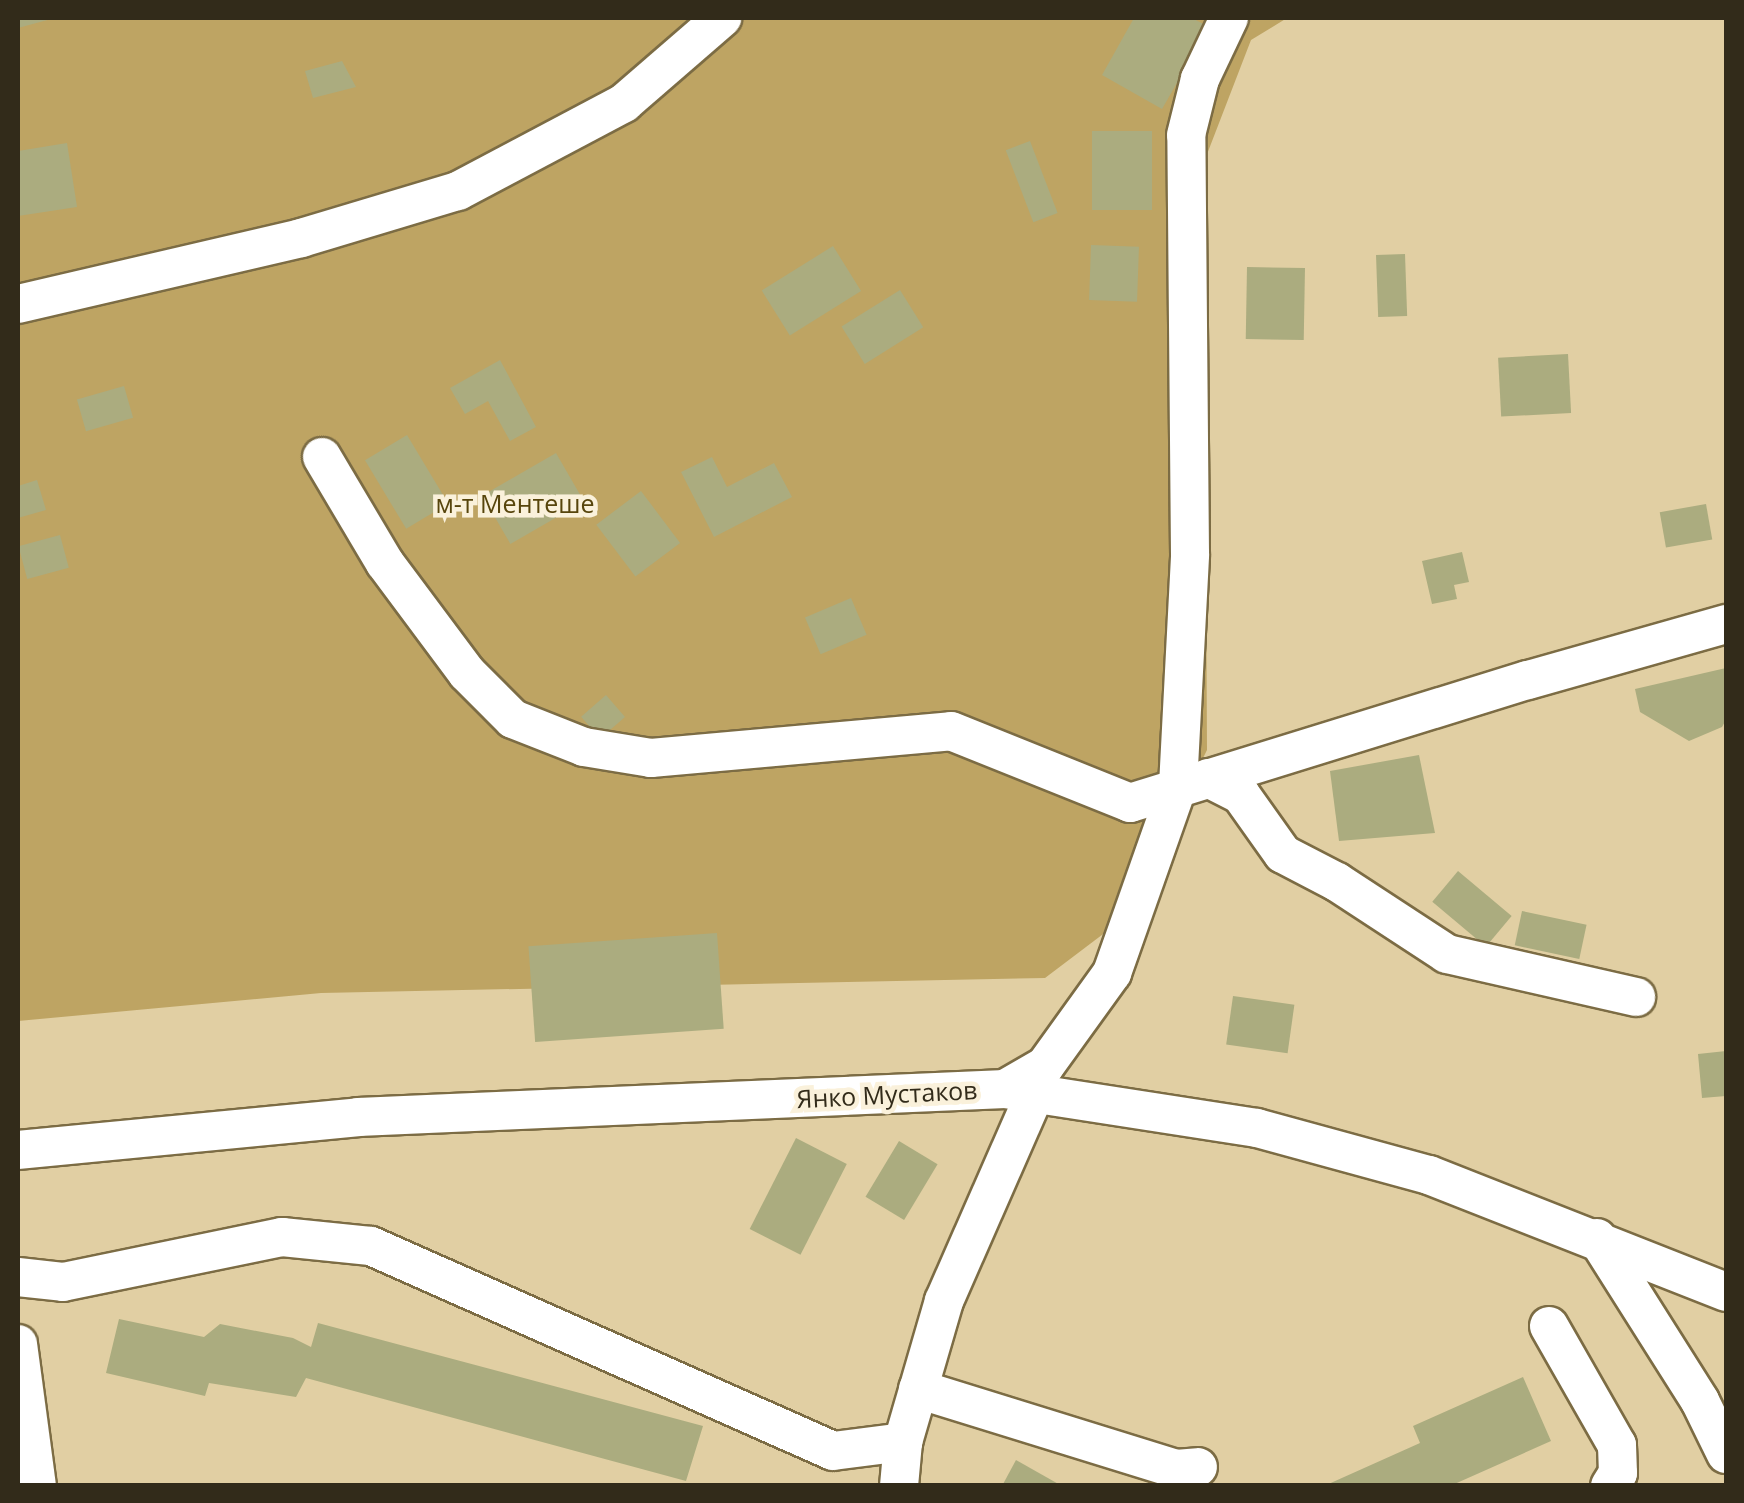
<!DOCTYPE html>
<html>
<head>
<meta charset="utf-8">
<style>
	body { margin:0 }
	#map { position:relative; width:1744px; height:1503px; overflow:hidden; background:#e1cfa3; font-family:"Open Sans",sans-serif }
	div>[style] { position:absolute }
	.green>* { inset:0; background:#bea463 }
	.building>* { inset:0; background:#abac7f; transform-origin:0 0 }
	.roads { filter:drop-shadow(2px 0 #7c6c44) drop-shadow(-2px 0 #7c6c44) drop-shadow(0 2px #7c6c44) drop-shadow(0 -2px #7c6c44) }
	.minor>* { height:38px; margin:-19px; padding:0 19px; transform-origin:19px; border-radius:19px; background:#fff }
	span { translate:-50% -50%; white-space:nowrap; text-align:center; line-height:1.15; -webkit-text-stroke:9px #faf1db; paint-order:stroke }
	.park-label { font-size:25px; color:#57450c }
	.street-label { font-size:25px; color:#322b1a }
	.frame { position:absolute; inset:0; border:20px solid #322b1a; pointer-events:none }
</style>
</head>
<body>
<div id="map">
	<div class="green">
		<i style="clip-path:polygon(18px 18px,1287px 18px,1251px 40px,1204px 162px,1207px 750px,1123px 919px,1045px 978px,321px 993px,18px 1021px)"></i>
	</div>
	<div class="building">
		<i style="clip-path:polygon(18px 18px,51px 18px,51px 19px,18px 28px)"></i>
		<i style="clip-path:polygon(1134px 18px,1192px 18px,1209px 27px,1162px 109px,1102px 75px)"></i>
		<i style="clip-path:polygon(342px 61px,356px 87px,313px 98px,305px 71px)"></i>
		<i style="left:1092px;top:131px;width:60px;height:79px"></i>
		<i style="left:1030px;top:141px;width:77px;height:26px;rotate:69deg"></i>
		<i style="clip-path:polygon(67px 143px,77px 207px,18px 216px,18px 151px)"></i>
		<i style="left:1091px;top:245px;width:48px;height:55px;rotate:2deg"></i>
		<i style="left:833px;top:246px;width:53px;height:84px;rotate:58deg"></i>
		<i style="left:1405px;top:254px;width:62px;height:29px;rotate:88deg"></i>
		<i style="left:1247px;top:267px;width:58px;height:72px;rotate:1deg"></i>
		<i style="left:900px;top:290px;width:44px;height:69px;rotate:58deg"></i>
		<i style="left:1568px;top:354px;width:59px;height:70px;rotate:87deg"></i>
		<i style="clip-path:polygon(500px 360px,536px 427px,510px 441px,488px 401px,465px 414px,450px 388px)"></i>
		<i style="left:124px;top:386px;width:33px;height:49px;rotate:74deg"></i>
		<i style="left:407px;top:435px;width:80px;height:49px;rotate:59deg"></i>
		<i style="left:556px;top:453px;width:56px;height:85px;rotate:60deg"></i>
		<i style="clip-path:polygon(712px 457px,727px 487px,774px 463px,792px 497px,714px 537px,681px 472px)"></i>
		<i style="clip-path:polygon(37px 480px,46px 510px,18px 518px,18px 486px)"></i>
		<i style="left:641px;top:491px;width:65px;height:56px;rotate:53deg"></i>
		<i style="left:1706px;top:504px;width:36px;height:47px;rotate:80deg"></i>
		<i style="left:60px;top:535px;width:34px;height:43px;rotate:75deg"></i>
		<i style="clip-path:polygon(1462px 552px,1469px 582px,1454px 585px,1457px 599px,1432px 604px,1422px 561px)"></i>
		<i style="left:851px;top:598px;width:40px;height:50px;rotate:67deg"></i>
		<i style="clip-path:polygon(1726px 668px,1726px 720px,1722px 727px,1689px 741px,1640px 712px,1635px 689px)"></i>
		<i style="left:606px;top:695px;width:29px;height:33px;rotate:49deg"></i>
		<i style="clip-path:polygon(1419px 755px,1435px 833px,1339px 841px,1330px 771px)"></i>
		<i style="left:1458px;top:871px;width:70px;height:40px;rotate:40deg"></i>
		<i style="left:1522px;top:911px;width:66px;height:35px;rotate:12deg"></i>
		<i style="left:717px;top:933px;width:96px;height:189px;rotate:86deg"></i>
		<i style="left:1233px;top:996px;width:62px;height:49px;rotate:8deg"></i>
		<i style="clip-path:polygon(1726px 1051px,1726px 1096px,1702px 1098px,1698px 1054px)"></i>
		<i style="left:796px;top:1138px;width:57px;height:102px;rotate:27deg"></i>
		<i style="left:899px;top:1141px;width:45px;height:65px;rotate:31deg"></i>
		<i style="clip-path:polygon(119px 1319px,204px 1337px,220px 1324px,293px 1338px,311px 1347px,318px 1323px,703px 1426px,686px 1481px,306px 1378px,296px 1397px,209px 1383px,205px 1396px,106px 1373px)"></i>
		<i style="clip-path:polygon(1523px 1377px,1551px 1441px,1450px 1486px,1324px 1486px,1420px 1443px,1413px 1426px)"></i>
		<i style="clip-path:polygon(1016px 1460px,1062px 1486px,1002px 1486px)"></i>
	</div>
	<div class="roads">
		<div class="minor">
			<i style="left:18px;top:304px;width:291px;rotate:-13.1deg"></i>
			<i style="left:301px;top:238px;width:164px;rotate:-16.7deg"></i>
			<i style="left:458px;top:191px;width:188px;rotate:-27.9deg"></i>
			<i style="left:624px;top:103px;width:130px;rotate:-40.9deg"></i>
			<i style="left:322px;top:457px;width:123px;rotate:59.3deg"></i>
			<i style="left:385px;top:563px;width:137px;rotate:53.3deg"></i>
			<i style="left:467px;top:673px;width:65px;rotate:45deg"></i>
			<i style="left:513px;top:719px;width:76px;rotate:21.5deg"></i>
			<i style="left:584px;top:747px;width:68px;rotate:9.3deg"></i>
			<i style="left:651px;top:758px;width:301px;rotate:-5.1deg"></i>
			<i style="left:951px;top:731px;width:193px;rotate:21.9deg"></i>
			<i style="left:1130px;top:803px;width:417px;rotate:-17.2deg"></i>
			<i style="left:1528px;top:680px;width:206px;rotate:-15.8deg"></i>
			<i style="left:1208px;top:778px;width:37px;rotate:27deg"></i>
			<i style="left:1241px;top:795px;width:72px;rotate:54.6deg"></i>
			<i style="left:1283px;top:854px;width:61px;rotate:27.4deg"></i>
			<i style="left:1337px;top:882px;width:131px;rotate:33.2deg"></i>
			<i style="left:1447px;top:954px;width:194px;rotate:12.8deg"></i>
			<i style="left:1005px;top:1089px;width:46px;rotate:-29.9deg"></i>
			<i style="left:1045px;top:1066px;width:115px;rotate:-54.2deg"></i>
			<i style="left:1112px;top:973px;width:198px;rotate:-70.6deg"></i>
			<i style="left:1178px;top:786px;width:232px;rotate:-87deg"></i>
			<i style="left:1190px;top:554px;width:419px;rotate:-90.5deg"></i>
			<i style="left:1186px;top:135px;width:58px;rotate:-76deg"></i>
			<i style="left:1200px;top:79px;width:68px;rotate:-64.6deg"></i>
			<i style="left:18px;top:1150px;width:342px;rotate:-5.5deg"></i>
			<i style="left:358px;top:1117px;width:648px;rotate:-2.48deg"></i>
			<i style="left:1005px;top:1089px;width:255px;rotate:8.8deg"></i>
			<i style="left:1257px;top:1128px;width:178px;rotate:15.3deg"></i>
			<i style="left:1429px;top:1175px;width:319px;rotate:21.5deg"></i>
			<i style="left:1597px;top:1238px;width:193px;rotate:57.7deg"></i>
			<i style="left:1700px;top:1401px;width:59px;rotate:63.9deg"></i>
			<i style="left:18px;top:1277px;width:45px;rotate:6.3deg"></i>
			<i style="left:63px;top:1282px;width:224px;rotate:-11.6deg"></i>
			<i style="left:282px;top:1237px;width:89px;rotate:5.8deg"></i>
			<i style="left:371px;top:1246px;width:505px;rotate:23.93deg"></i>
			<i style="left:833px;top:1451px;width:71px;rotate:-7.3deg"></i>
			<i style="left:1549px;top:1326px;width:137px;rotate:60.3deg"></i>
			<i style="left:1617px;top:1445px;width:28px;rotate:88deg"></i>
			<i style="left:1618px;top:1473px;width:15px;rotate:122deg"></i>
			<i style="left:18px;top:1344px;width:143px;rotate:82.4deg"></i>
			<i style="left:918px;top:1389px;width:270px;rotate:17.2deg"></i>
			<i style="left:1176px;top:1469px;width:22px;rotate:-5deg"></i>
			<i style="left:899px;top:1486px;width:44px;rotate:-84.8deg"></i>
			<i style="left:903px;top:1442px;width:147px;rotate:-73.8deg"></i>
			<i style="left:944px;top:1301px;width:226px;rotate:-66.3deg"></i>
		</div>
	</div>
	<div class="park-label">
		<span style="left:515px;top:503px">м-т Ментeше</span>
	</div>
	<div class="street-label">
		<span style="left:887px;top:1094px;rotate:-3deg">Янко Мустаков</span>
	</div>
	<div class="frame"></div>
</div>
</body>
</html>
